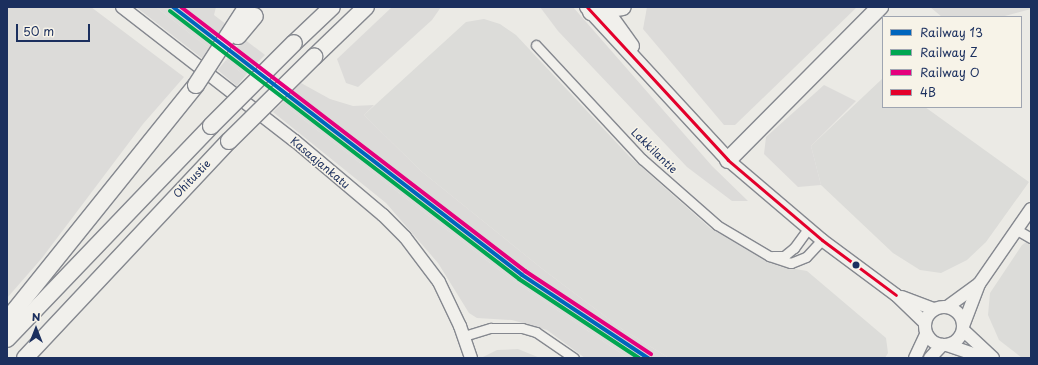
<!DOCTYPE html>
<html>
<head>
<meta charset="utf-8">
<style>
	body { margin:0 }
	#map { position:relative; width:1038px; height:365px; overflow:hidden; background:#ebeae5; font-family:"Playpen Sans",sans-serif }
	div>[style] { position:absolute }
	.built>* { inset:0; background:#dcdcd9 }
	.green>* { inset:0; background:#dcdbd9; transform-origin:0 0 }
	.roads { filter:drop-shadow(1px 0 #85888f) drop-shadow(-1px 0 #85888f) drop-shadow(0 1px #85888f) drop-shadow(0 -1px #85888f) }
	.street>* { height:9px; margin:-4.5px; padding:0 4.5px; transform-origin:4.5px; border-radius:4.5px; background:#f1f0ec }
	.secondary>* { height:12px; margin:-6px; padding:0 6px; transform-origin:6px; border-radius:6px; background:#f1f0ec }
	.secondary>.ring { margin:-6px; padding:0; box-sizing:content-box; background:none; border:12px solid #f1f0ec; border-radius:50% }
	.primary>* { height:14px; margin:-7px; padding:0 7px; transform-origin:7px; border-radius:7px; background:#f1f0ec }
	.highway>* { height:16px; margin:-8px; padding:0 8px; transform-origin:8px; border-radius:8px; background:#f1f0ec }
	.bridges { filter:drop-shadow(1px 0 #85888f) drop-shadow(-1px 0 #85888f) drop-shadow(0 1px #85888f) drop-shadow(0 -1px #85888f) }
	.highway-bridge>* { height:16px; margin:-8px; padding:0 8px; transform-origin:8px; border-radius:8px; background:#f1f0ec }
	.bus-1>* { height:3px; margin:-1.5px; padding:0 1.5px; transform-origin:1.5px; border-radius:1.5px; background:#e4002b }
	.rail-1>* { height:4px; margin:-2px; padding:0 2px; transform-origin:2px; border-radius:2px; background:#0065bd }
	.rail-2>* { height:4px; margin:-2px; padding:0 2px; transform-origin:2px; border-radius:2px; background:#00a651 }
	.rail-3>* { height:4px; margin:-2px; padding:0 2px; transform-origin:2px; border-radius:2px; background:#e5007d }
	.dots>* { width:11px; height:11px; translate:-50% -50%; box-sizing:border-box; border:2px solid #f7f3e8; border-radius:50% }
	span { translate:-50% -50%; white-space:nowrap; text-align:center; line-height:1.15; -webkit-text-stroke:3px #f7f3e8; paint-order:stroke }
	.street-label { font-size:11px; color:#1b2f5e }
	.frame { position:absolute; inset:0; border:8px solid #1b2f5e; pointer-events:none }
	.legend { position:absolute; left:882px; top:16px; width:140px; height:92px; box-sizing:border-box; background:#f7f3e8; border:1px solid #9fa5b1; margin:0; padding:5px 7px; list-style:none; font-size:12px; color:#1b2f5e }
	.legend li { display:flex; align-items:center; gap:8px; height:20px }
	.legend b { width:20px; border:1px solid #9fa5b1 }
	.north { position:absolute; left:16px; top:309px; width:40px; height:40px; -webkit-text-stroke:3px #f7f3e8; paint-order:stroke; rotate:0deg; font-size:11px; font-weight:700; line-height:16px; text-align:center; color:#1b2f5e }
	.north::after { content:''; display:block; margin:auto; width:14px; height:18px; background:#1b2f5e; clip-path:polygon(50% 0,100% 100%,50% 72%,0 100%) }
	.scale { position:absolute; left:16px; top:24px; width:74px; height:18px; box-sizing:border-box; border:2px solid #1b2f5e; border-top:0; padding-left:5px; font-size:12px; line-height:14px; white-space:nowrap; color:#1b2f5e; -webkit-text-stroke:3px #f7f3e8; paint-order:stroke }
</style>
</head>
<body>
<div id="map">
	<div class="built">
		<i style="clip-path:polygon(156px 7px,181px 7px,219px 36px,210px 49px)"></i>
		<i style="clip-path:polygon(484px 19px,500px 24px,516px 35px,629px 156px,710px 228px,779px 266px,807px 271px,886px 338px,888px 353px,885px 358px,669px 358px,622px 329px,545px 271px,421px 171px,364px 115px,466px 22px)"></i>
		<i style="clip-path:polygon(235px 49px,256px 64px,245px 76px,226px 60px)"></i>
		<i style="clip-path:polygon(883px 78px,883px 107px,925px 107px,1029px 182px,986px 242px,967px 260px,941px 273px,920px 270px,893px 253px,821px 185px,811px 146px)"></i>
		<i style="clip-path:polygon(292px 93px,492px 247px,653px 358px,628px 358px,507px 276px,282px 103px)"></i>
		<i style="clip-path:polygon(1031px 239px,1031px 358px,1022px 358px,999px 340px,988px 315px,990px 293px,1022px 245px)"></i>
		<i style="clip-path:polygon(518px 349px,540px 358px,481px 358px,497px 350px)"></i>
	</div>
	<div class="green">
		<i style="clip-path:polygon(7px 7px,91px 7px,184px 77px,143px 124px,42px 258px,7px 298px)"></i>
		<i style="clip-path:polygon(136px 7px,156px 7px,210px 49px,203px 59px)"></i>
		<i style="clip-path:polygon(181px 7px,216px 7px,214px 15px,227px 25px,219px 36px)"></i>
		<i style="clip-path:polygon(392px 7px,441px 7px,432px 20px,358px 87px,346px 83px,337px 59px)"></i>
		<i style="clip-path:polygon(540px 7px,573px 7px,712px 166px,748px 201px,732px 201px,687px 167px,558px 31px)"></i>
		<i style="clip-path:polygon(647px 7px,857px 7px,735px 125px,724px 125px,643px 29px)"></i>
		<i style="clip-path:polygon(930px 7px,1031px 7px,1031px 9px,1001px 17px,942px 17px)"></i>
		<i style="clip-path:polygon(244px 39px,265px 55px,256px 64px,235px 49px)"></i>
		<i style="left:226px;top:60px;width:25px;height:13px;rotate:40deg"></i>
		<i style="clip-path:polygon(301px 83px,330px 99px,353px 106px,374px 105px,364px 115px,421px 171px,545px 271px,622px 329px,669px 358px,653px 358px,639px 349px,492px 247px,292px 93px)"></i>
		<i style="clip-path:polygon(824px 85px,856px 101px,811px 146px,821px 185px,798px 187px,764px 154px,766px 137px)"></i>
		<i style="clip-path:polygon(282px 103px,507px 276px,628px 358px,585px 358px,547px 330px,512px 320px,477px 318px,469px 313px,438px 263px,386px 203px,273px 112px)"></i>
	</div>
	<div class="roads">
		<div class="street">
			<i style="left:536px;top:45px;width:156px;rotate:47.1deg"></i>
			<i style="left:642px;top:159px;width:100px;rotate:41.3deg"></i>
			<i style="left:717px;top:225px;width:61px;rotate:30.8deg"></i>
			<i style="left:769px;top:256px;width:23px;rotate:18deg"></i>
			<i style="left:791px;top:263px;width:16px;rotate:-22deg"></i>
			<i style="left:806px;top:257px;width:23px;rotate:-47deg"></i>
			<i style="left:1017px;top:230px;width:16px;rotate:30deg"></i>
			<i style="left:773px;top:256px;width:11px"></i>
			<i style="left:784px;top:256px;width:13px;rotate:-39deg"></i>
			<i style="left:794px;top:248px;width:24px;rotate:-54deg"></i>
			<i style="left:464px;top:336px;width:28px;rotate:-17deg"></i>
			<i style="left:491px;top:328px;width:31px"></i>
			<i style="left:522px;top:328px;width:15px;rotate:16deg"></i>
			<i style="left:536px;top:332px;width:46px;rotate:34.4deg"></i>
		</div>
		<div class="secondary">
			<i style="left:122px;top:7px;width:219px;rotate:37.8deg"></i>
			<i style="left:295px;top:141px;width:115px;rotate:40.1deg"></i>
			<i style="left:383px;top:215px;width:31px;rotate:45deg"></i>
			<i style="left:405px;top:237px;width:56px;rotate:52.9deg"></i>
			<i style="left:439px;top:282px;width:49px;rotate:64.5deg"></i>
			<i style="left:460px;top:326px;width:34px;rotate:71deg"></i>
			<i style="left:728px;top:160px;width:123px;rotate:40.4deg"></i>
			<i style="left:822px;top:240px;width:92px;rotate:36.6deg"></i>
			<i style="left:896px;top:295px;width:40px;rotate:44deg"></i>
			<i style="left:902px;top:297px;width:34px;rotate:21deg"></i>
			<i class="ring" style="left:925px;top:307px;width:26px;height:26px"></i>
			<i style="left:947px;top:307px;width:39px;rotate:-36deg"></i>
			<i style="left:963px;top:326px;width:45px;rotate:-69.1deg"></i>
			<i style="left:979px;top:284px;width:91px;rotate:-55.3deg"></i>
			<i style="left:963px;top:330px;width:41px;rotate:43deg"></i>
			<i style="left:947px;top:345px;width:39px;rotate:19deg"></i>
			<i style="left:915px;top:358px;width:26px;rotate:-65deg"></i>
			<i style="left:930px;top:358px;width:18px;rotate:-47deg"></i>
		</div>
		<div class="primary">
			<i style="left:587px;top:7px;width:208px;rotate:47.3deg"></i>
			<i style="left:604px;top:7px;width:48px;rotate:54.3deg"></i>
		</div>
		<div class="highway">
			<i style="left:591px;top:12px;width:32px;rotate:-9deg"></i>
			<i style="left:294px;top:43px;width:52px;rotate:-43.5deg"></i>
			<i style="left:314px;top:57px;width:72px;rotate:-43.9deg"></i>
			<i style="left:728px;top:160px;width:216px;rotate:-45.2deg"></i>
			<i style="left:7px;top:320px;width:302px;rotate:-51.2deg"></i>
			<i style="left:7px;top:339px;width:295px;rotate:-46.2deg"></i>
			<i style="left:25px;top:358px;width:298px;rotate:-46.8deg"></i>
		</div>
	</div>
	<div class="bridges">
		<div class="highway-bridge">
			<i style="left:238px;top:36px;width:26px;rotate:-50deg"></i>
			<i style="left:196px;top:85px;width:92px;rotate:-57deg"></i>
			<i style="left:211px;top:126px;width:117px;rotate:-45deg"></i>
			<i style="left:229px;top:141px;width:120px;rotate:-44.7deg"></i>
		</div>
	</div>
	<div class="bus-1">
		<i style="left:587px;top:7px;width:208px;rotate:47.3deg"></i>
		<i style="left:728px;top:160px;width:123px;rotate:40.4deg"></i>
		<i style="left:822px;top:240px;width:92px;rotate:36.6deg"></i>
	</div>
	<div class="rail-1">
		<i style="left:173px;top:7px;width:440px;rotate:37.5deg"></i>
		<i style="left:522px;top:275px;width:151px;rotate:33.4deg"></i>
	</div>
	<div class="rail-2">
		<i style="left:170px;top:11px;width:440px;rotate:37.5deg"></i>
		<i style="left:519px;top:279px;width:144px;rotate:33.4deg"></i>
	</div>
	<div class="rail-3">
		<i style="left:181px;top:7px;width:434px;rotate:37.5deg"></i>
		<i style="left:525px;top:271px;width:151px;rotate:33.4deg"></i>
	</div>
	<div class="dots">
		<i style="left:856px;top:265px;background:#1b2f5e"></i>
	</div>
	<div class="street-label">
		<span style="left:654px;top:151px;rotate:44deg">Lakkilantie</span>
		<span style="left:320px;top:163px;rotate:40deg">Kasaajankatu</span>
		<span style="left:192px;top:179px;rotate:-46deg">Ohitustie</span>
	</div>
	<div class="frame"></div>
	<ul class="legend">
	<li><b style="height:5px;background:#0065bd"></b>Railway 13</li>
	<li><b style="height:5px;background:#00a651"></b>Railway Z</li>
	<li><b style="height:5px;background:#e5007d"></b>Railway O</li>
	<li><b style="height:5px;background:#e4002b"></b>4B</li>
	</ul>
	<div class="north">N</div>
	<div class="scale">50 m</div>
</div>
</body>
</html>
